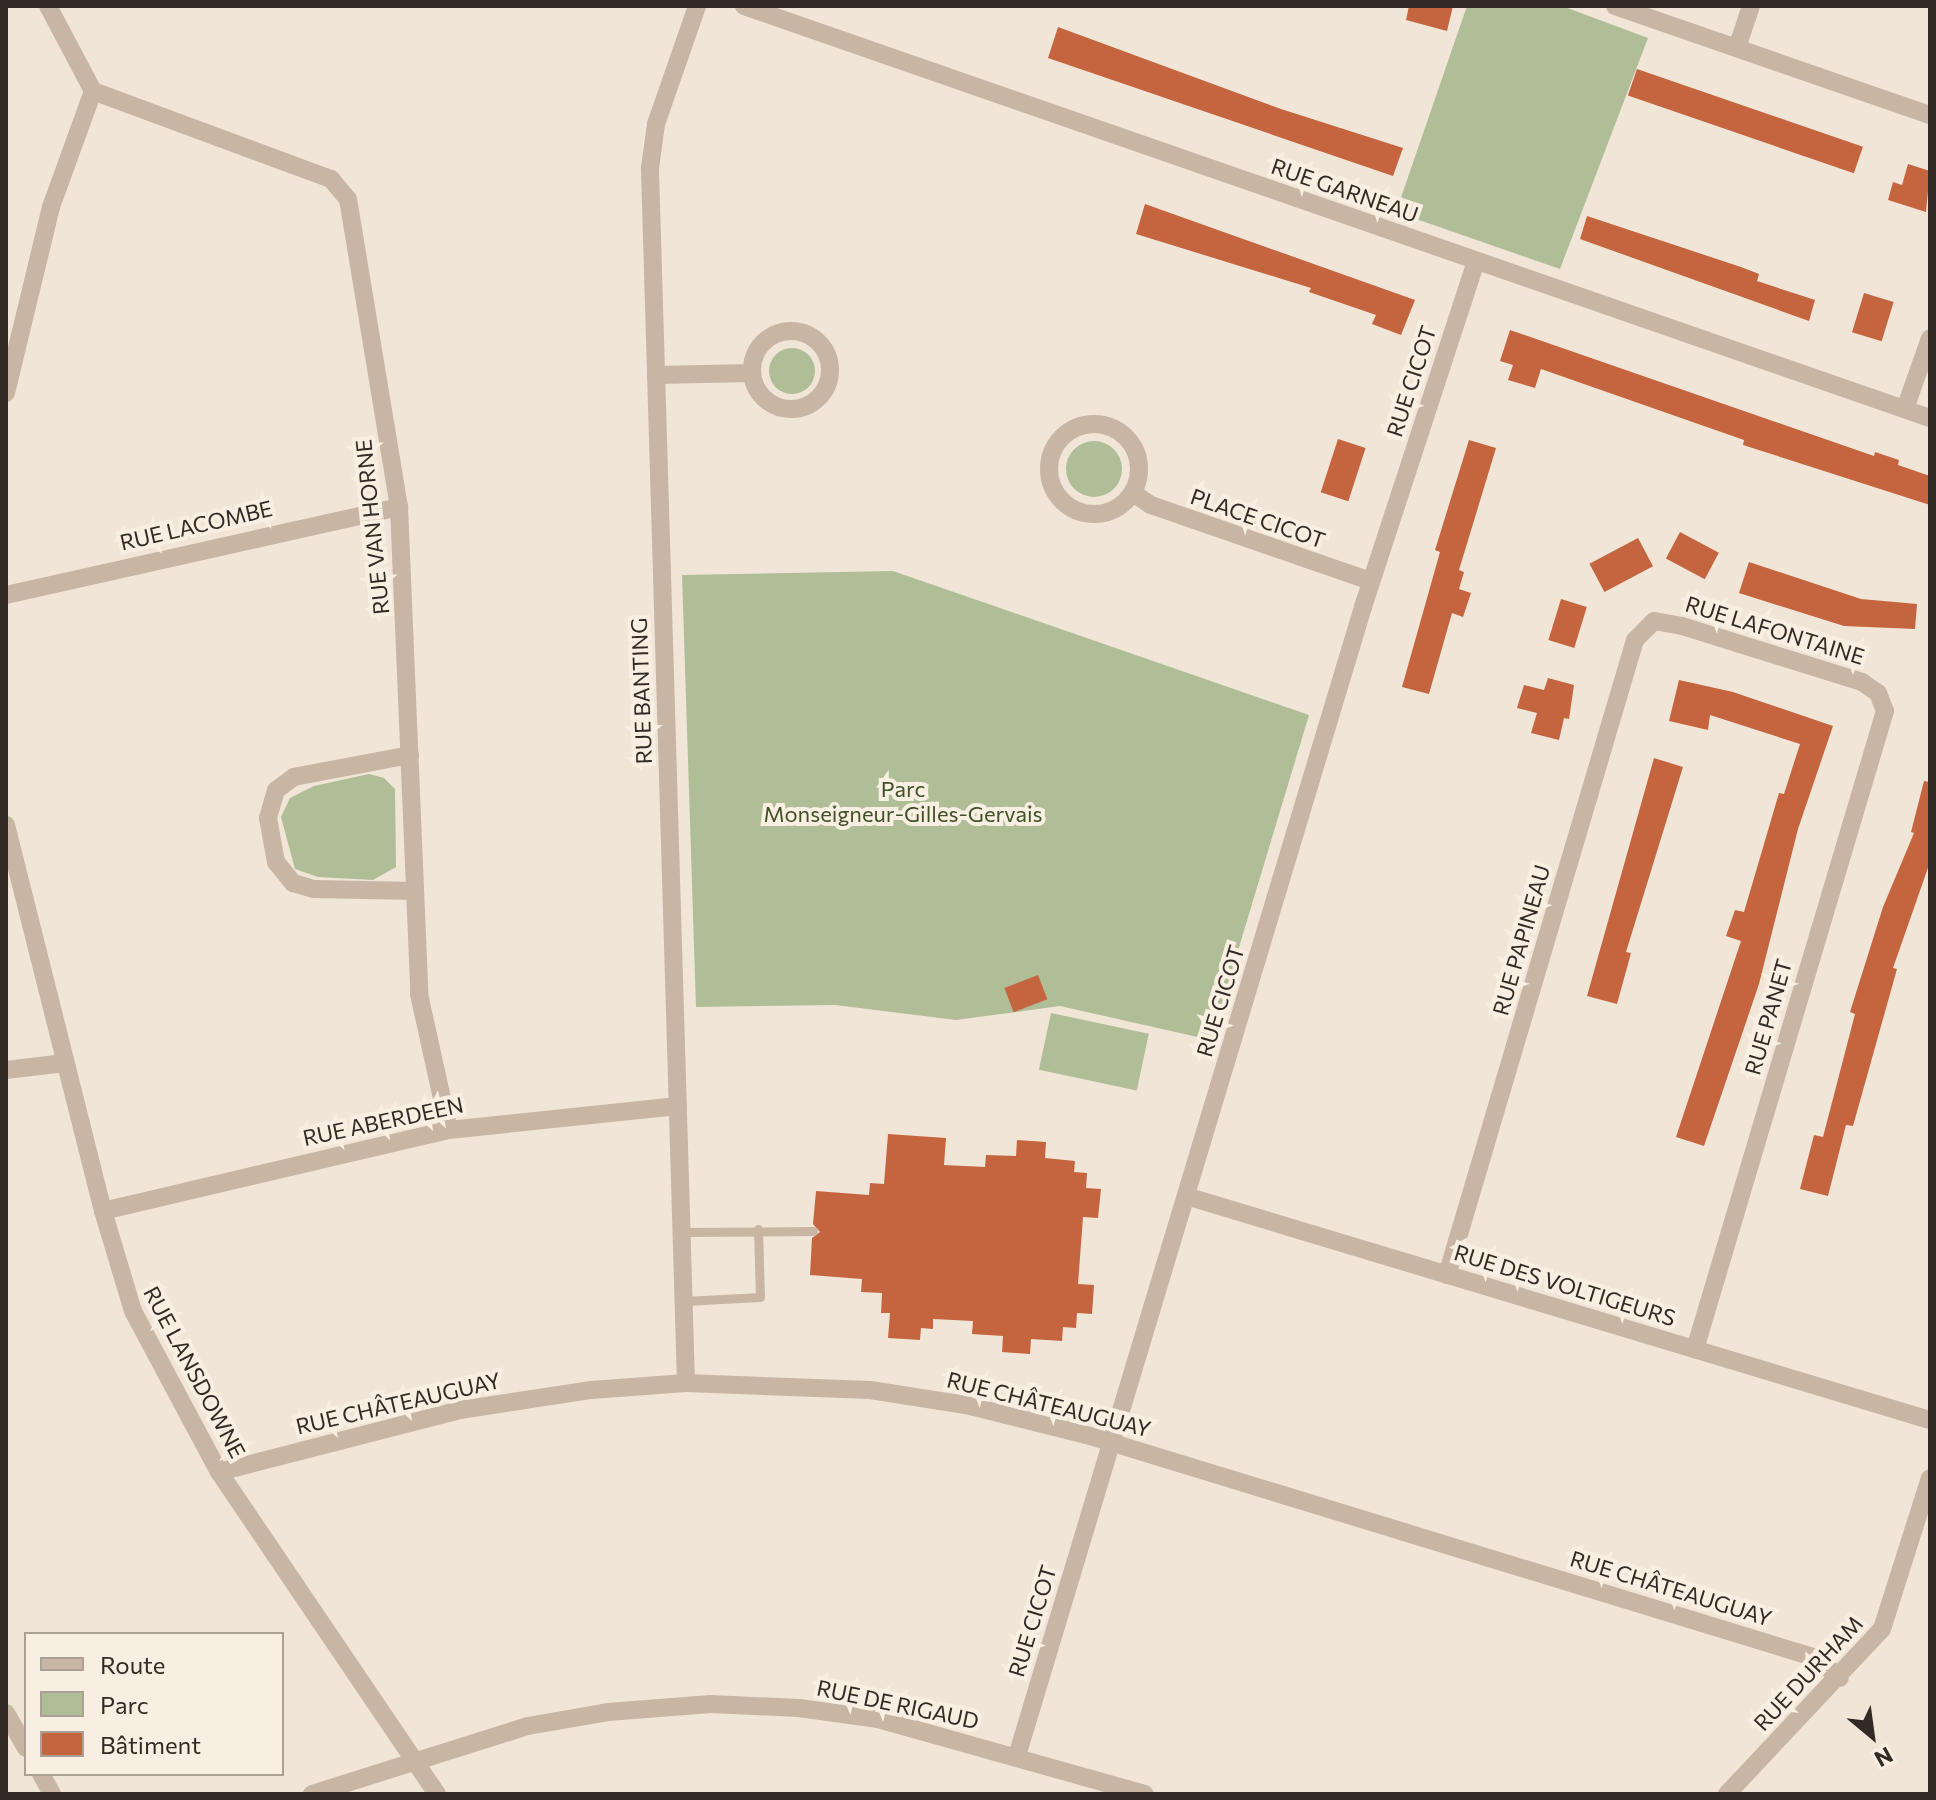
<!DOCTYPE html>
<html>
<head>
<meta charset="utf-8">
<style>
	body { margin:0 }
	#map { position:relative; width:1936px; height:1800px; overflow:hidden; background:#f0e5d6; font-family:Commissioner,sans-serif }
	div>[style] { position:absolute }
	.green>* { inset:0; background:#afbe97; transform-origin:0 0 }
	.round { border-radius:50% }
	.building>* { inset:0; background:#c5653f; transform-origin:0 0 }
	.lane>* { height:9px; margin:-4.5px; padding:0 4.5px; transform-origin:4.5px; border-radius:4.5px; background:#c8b5a3 }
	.street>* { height:18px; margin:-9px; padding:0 9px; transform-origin:9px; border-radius:9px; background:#c8b5a3 }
	.street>.ring { margin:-9px; padding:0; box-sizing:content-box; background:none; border:18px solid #c8b5a3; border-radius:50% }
	span { translate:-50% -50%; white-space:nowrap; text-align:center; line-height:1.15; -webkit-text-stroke:8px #f8efe2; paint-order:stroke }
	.street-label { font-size:22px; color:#322a25 }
	.park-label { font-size:22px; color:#405029 }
	.frame { position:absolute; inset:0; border:8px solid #322a25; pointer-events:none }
	.legend { position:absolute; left:24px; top:1632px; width:260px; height:144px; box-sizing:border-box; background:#f8efe2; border:2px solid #a9a096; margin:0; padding:10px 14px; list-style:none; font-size:24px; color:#322a25 }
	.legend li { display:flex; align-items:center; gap:16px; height:40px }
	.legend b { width:40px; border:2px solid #a9a096 }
	.north { position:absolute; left:1832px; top:1696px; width:80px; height:80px; -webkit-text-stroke:6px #f8efe2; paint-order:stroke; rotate:151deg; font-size:22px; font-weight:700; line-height:32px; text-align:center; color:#322a25 }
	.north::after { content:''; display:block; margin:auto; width:28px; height:36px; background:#322a25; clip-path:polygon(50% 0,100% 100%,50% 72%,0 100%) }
</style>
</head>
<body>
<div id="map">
	<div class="green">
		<i style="clip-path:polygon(1467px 6px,1562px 6px,1648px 38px,1560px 269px,1396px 212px)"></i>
		<i class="round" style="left:769px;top:348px;width:46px;height:46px"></i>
		<i class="round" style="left:1066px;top:441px;width:56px;height:56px"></i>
		<i style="clip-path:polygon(893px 571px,1309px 715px,1211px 1040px,1060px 1006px,956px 1020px,835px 1005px,696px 1007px,682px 575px)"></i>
		<i style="clip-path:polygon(369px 774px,384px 778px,395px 789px,396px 867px,373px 880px,318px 877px,295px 869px,281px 817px,290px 798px,314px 786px)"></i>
		<i style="left:1051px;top:1013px;width:100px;height:58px;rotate:12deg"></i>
	</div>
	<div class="building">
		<i style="clip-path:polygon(1409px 6px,1453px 6px,1447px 31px,1406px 20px)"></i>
		<i style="clip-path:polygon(1058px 27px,1281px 109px,1403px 148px,1393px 176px,1048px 58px)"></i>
		<i style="left:1637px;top:69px;width:239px;height:28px;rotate:19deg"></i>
		<i style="clip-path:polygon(1908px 164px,1930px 171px,1926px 212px,1888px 200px,1893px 182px,1902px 185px)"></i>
		<i style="clip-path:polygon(1145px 204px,1415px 300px,1401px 335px,1372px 324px,1376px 315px,1309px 292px,1311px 288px,1136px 234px)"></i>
		<i style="clip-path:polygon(1587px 216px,1741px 267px,1759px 274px,1757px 281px,1815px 300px,1809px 321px,1580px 239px)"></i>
		<i style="left:1864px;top:293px;width:31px;height:41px;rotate:17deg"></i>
		<i style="clip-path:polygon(1510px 330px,1874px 456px,1875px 452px,1899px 460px,1898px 465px,1930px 476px,1930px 505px,1743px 445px,1744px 440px,1541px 369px,1535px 388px,1508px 380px,1513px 365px,1500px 361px)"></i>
		<i style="left:1338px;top:439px;width:29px;height:56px;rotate:18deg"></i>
		<i style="clip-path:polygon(1469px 440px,1496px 448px,1459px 570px,1464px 572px,1459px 589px,1471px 593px,1463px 617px,1452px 613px,1429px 694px,1402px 687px,1440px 552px,1435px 550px)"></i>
		<i style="left:1680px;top:532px;width:44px;height:30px;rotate:28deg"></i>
		<i style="left:1638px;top:538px;width:32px;height:55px;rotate:62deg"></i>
		<i style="clip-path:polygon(1749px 562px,1861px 599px,1917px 604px,1915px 629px,1844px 626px,1739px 593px)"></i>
		<i style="left:1561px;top:599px;width:27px;height:43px;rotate:17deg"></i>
		<i style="clip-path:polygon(1548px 678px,1574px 685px,1569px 719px,1564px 718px,1559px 740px,1531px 733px,1537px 713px,1517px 708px,1524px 685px,1544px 690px)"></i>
		<i style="clip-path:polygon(1679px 680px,1733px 692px,1833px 726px,1798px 829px,1759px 984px,1704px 1146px,1676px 1137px,1741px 941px,1726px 936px,1735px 910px,1744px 912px,1779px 793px,1784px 794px,1800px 744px,1710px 715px,1708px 730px,1669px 721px)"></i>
		<i style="clip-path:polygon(1654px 758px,1683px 767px,1626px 952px,1631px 953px,1617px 1004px,1587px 996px)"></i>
		<i style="clip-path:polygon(1924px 781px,1930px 782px,1930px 862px,1893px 968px,1897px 969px,1853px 1126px,1846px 1125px,1828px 1196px,1800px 1189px,1814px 1135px,1823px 1137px,1855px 1014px,1850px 1012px,1883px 907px,1914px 833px,1911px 832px)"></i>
		<i style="left:1038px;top:975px;width:26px;height:36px;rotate:69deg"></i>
		<i style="clip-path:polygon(888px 1134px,946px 1138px,944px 1165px,985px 1167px,986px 1155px,1016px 1156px,1017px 1140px,1046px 1142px,1045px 1158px,1075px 1161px,1074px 1172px,1087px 1173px,1086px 1188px,1101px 1189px,1098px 1218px,1083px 1217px,1078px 1284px,1094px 1285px,1092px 1314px,1077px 1313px,1076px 1328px,1063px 1327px,1062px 1341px,1031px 1339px,1030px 1354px,1002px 1352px,1003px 1336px,972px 1334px,973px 1321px,933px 1319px,933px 1329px,921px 1328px,920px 1340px,888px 1338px,890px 1313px,881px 1313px,882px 1293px,861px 1292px,862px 1279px,810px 1275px,812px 1238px,820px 1232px,813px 1224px,816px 1191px,869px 1195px,870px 1183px,884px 1184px)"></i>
	</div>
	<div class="lane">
		<i style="left:682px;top:1232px;width:131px;rotate:-0.4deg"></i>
		<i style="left:684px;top:1301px;width:76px;rotate:-3deg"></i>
		<i style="left:760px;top:1297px;width:68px;rotate:-91.7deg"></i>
	</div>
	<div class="street">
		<i style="left:744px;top:6px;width:1256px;rotate:19.16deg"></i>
		<i style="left:1615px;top:6px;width:333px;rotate:19.1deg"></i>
		<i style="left:1737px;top:48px;width:44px;rotate:-71.6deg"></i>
		<i style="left:93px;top:91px;width:254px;rotate:20.3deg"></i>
		<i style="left:331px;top:179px;width:26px;rotate:50deg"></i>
		<i style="left:348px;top:199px;width:312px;rotate:80.6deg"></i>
		<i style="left:399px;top:507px;width:487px;rotate:87.6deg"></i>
		<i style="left:419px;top:994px;width:139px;rotate:77.6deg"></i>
		<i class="ring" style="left:752px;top:331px;width:60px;height:60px"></i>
		<i style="left:656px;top:375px;width:96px;rotate:-1.2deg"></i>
		<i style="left:6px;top:393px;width:191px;rotate:-76.4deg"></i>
		<i style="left:51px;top:207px;width:123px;rotate:-70.1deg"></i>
		<i style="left:93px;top:91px;width:96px;rotate:-117.9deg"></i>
		<i style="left:1905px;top:409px;width:75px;rotate:-70.6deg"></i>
		<i class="ring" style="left:1049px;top:424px;width:72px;height:72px"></i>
		<i style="left:1133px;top:493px;width:22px;rotate:34deg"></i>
		<i style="left:1151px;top:505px;width:233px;rotate:19.1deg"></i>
		<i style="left:6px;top:595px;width:403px;rotate:-12.6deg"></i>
		<i style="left:410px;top:755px;width:118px;rotate:169.3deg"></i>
		<i style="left:294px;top:777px;width:22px;rotate:144deg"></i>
		<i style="left:276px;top:790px;width:29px;rotate:106deg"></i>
		<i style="left:268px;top:818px;width:45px;rotate:79.7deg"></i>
		<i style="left:276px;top:862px;width:27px;rotate:51deg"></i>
		<i style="left:293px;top:883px;width:22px;rotate:16deg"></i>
		<i style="left:314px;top:889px;width:101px;rotate:1.1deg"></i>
		<i style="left:6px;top:825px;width:398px;rotate:75.9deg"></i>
		<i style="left:103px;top:1211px;width:104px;rotate:73.3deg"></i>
		<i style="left:133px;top:1311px;width:183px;rotate:61.9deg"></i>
		<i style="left:219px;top:1472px;width:389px;rotate:55.9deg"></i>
		<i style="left:6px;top:1070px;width:59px;rotate:-6.8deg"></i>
		<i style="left:1186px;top:1196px;width:777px;rotate:16.76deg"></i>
		<i style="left:103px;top:1211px;width:355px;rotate:-13.2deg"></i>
		<i style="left:449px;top:1130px;width:230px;rotate:-6deg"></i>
		<i style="left:1447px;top:1275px;width:662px;rotate:-73.51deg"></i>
		<i style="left:1635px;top:640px;width:27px;rotate:-45deg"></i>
		<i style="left:1654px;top:621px;width:28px;rotate:10deg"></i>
		<i style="left:1682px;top:626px;width:189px;rotate:17.3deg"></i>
		<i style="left:1862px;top:682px;width:19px;rotate:35deg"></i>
		<i style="left:1878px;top:693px;width:19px;rotate:69deg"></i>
		<i style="left:1885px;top:711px;width:666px;rotate:106.58deg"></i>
		<i style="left:686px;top:1383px;width:1216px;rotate:-91.7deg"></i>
		<i style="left:650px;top:168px;width:44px;rotate:-82.2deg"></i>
		<i style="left:656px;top:124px;width:125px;rotate:-70.8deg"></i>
		<i style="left:219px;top:1472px;width:249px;rotate:-14.4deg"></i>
		<i style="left:460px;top:1410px;width:133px;rotate:-8.7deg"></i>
		<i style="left:591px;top:1390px;width:95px;rotate:-4.2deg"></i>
		<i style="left:686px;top:1383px;width:184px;rotate:2.2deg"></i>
		<i style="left:870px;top:1390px;width:97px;rotate:8.9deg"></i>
		<i style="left:966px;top:1405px;width:128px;rotate:14deg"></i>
		<i style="left:1090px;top:1436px;width:759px;rotate:17deg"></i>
		<i style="left:1816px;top:1658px;width:31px;rotate:40deg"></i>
		<i style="left:6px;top:1713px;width:40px;rotate:60.3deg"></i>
		<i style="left:1017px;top:1756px;width:1200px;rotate:-73.24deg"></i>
		<i style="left:1363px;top:607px;width:364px;rotate:-71.9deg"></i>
		<i style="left:41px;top:1774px;width:23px;rotate:61deg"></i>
		<i style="left:312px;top:1794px;width:226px;rotate:-17.5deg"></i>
		<i style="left:528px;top:1726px;width:81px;rotate:-9.9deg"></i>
		<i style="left:608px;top:1712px;width:103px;rotate:-4.4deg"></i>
		<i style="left:711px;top:1704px;width:88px;rotate:2.6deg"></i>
		<i style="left:799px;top:1708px;width:80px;rotate:7.9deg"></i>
		<i style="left:878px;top:1719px;width:277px;rotate:15.7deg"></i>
		<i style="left:1727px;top:1794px;width:226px;rotate:-46.8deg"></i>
		<i style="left:1882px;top:1629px;width:158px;rotate:-72.4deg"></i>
	</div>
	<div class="street-label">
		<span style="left:1345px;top:190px;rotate:19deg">RUE GARNEAU</span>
		<span style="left:1411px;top:381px;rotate:-72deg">RUE CICOT</span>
		<span style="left:1258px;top:518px;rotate:19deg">PLACE CICOT</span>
		<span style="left:196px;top:525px;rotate:-13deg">RUE LACOMBE</span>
		<span style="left:372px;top:527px;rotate:-96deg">RUE VAN HORNE</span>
		<span style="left:1775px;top:630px;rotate:17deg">RUE LAFONTAINE</span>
		<span style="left:641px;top:691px;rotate:-92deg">RUE BANTING</span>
		<span style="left:1521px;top:940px;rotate:-74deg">RUE PAPINEAU</span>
		<span style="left:1220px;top:1001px;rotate:-73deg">RUE CICOT</span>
		<span style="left:1768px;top:1017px;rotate:-74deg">RUE PANET</span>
		<span style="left:383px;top:1121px;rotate:-12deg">RUE ABERDEEN</span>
		<span style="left:1565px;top:1285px;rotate:17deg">RUE DES VOLTIGEURS</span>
		<span style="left:195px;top:1372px;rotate:62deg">RUE LANSDOWNE</span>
		<span style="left:398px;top:1403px;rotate:-13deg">RUE CHÂTEAUGUAY</span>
		<span style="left:1049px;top:1404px;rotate:14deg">RUE CHÂTEAUGUAY</span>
		<span style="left:1671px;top:1588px;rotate:17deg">RUE CHÂTEAUGUAY</span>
		<span style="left:1032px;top:1621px;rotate:-73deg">RUE CICOT</span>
		<span style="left:1808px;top:1673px;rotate:-47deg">RUE DURHAM</span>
		<span style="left:898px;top:1704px;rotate:12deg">RUE DE RIGAUD</span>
	</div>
	<div class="park-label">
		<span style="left:903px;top:801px">Parc<br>Monseigneur-Gilles-Gervais</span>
	</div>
	<div class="frame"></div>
	<ul class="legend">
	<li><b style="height:10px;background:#c8b5a3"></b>Route</li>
	<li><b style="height:22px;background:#afbe97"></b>Parc</li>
	<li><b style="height:22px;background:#c5653f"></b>Bâtiment</li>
	</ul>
	<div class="north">N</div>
</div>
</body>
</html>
